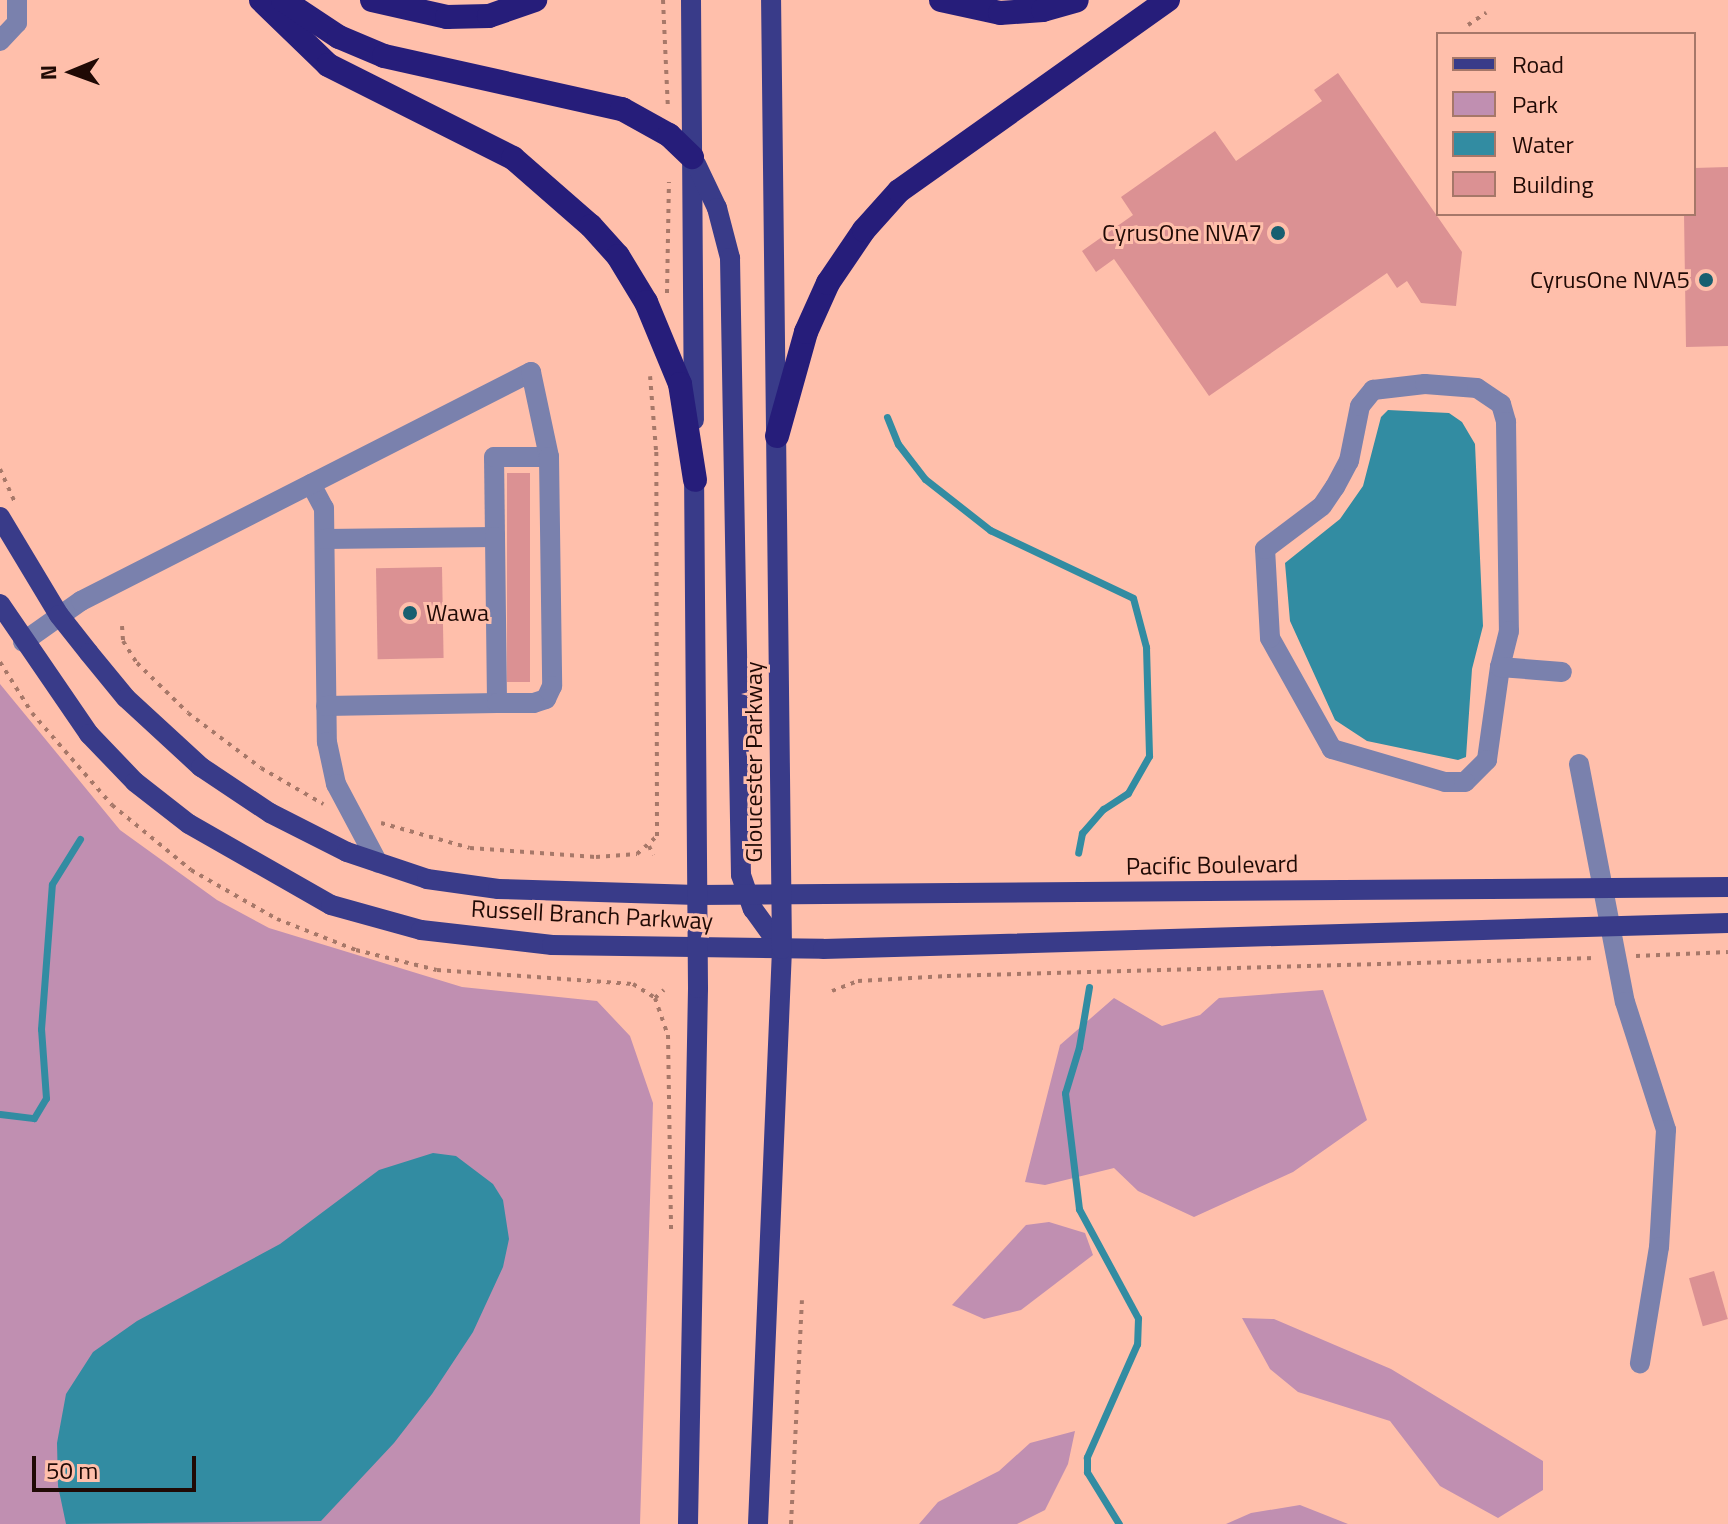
<!DOCTYPE html>
<html>
<head>
<meta charset="utf-8">
<style>
	body { margin:0 }
	#map { position:relative; width:1728px; height:1524px; overflow:hidden; background:#ffbfab; font-family:"Titillium Web",sans-serif }
	div>[style] { position:absolute }
	.green>* { inset:0; background:#c08fb1 }
	.water>* { inset:0; background:#328ca2 }
	.stream>* { height:7px; margin:-3.5px; padding:0 3.5px; transform-origin:3.5px; border-radius:3.5px; background:#328ca2 }
	.building>* { inset:0; background:#db9193; transform-origin:0 0 }
	.path>* { height:4px; margin-top:-2px; transform-origin:0; background:repeating-linear-gradient(90deg,#a77869 0 4px,transparent 0 10px) }
	.minor>* { height:20px; margin:-10px; padding:0 10px; transform-origin:10px; border-radius:10px; background:#7a81ad }
	.major>* { height:20px; margin:-10px; padding:0 10px; transform-origin:10px; border-radius:10px; background:#393b89 }
	.highway>* { height:24px; margin:-12px; padding:0 12px; transform-origin:12px; border-radius:12px; background:#261d7a }
	.dots>* { width:22px; height:22px; translate:-50% -50%; box-sizing:border-box; border:4px solid #ffbfab; border-radius:50% }
	span { translate:-50% -50%; white-space:nowrap; text-align:center; line-height:1.15; -webkit-text-stroke:6px #ffbfab; paint-order:stroke }
	.poi-label { font-size:24px; color:#200a05 }
	.right { translate:-100% -50%; text-align:right }
	.left { translate:0 -50%; text-align:left }
	.street-label { font-size:24px; color:#200a05 }
	.legend { position:absolute; left:1436px; top:32px; width:260px; height:184px; box-sizing:border-box; background:#ffbfab; border:2px solid #a67769; margin:0; padding:10px 14px; list-style:none; font-size:24px; color:#200a05 }
	.legend li { display:flex; align-items:center; gap:16px; height:40px }
	.legend b { width:40px; border:2px solid #a67769 }
	.north { position:absolute; left:32px; top:32px; width:80px; height:80px; -webkit-text-stroke:6px #ffbfab; paint-order:stroke; rotate:269deg; font-size:22px; font-weight:700; line-height:32px; text-align:center; color:#200a05 }
	.north::after { content:''; display:block; margin:auto; width:28px; height:36px; background:#200a05; clip-path:polygon(50% 0,100% 100%,50% 72%,0 100%) }
	.scale { position:absolute; left:32px; top:1456px; width:164px; height:36px; box-sizing:border-box; border:4px solid #200a05; border-top:0; padding-left:10px; font-size:24px; line-height:28px; white-space:nowrap; color:#200a05; -webkit-text-stroke:6px #ffbfab; paint-order:stroke }
</style>
</head>
<body>
<div id="map">
	<div class="green">
		<i style="clip-path:polygon(0 684px,120px 830px,217px 900px,269px 928px,462px 987px,597px 1001px,630px 1036px,653px 1103px,640px 1524px,0 1524px)"></i>
		<i style="clip-path:polygon(1323px 990px,1367px 1120px,1293px 1172px,1194px 1217px,1138px 1191px,1114px 1168px,1045px 1185px,1025px 1182px,1060px 1045px,1114px 998px,1162px 1026px,1200px 1015px,1219px 998px)"></i>
		<i style="clip-path:polygon(1049px 1222px,1085px 1233px,1093px 1255px,1021px 1310px,984px 1319px,952px 1305px,1026px 1225px)"></i>
		<i style="clip-path:polygon(1242px 1318px,1274px 1319px,1391px 1369px,1543px 1461px,1543px 1490px,1498px 1518px,1440px 1486px,1390px 1421px,1298px 1392px,1270px 1369px)"></i>
		<i style="clip-path:polygon(1075px 1431px,1068px 1464px,1045px 1510px,1017px 1524px,919px 1524px,938px 1502px,999px 1471px,1030px 1443px)"></i>
		<i style="clip-path:polygon(1300px 1505px,1348px 1524px,1226px 1524px,1251px 1513px)"></i>
	</div>
	<div class="water">
		<i style="clip-path:polygon(1388px 410px,1449px 413px,1462px 422px,1475px 444px,1483px 626px,1472px 669px,1466px 757px,1458px 760px,1367px 741px,1335px 720px,1290px 621px,1285px 563px,1340px 519px,1363px 486px,1381px 417px)"></i>
		<i style="clip-path:polygon(433px 1153px,456px 1156px,493px 1184px,503px 1200px,509px 1239px,503px 1267px,473px 1332px,432px 1394px,394px 1443px,321px 1521px,66px 1524px,58px 1486px,57px 1443px,66px 1394px,93px 1352px,137px 1321px,280px 1244px,379px 1170px)"></i>
	</div>
	<div class="stream">
		<i style="left:887px;top:417px;width:29px;rotate:68deg"></i>
		<i style="left:898px;top:444px;width:44px;rotate:52.4deg"></i>
		<i style="left:925px;top:479px;width:83px;rotate:38.1deg"></i>
		<i style="left:990px;top:530px;width:158px;rotate:25.4deg"></i>
		<i style="left:1133px;top:598px;width:51px;rotate:75.1deg"></i>
		<i style="left:1146px;top:647px;width:109px;rotate:88.4deg"></i>
		<i style="left:1149px;top:756px;width:43px;rotate:119.6deg"></i>
		<i style="left:1128px;top:793px;width:30px;rotate:147deg"></i>
		<i style="left:1103px;top:809px;width:32px;rotate:131deg"></i>
		<i style="left:1082px;top:833px;width:20px;rotate:101deg"></i>
		<i style="left:1089px;top:987px;width:61px;rotate:99.5deg"></i>
		<i style="left:1079px;top:1047px;width:48px;rotate:106.9deg"></i>
		<i style="left:1065px;top:1093px;width:117px;rotate:83.1deg"></i>
		<i style="left:1079px;top:1209px;width:124px;rotate:61.6deg"></i>
		<i style="left:1138px;top:1318px;width:26px;rotate:92deg"></i>
		<i style="left:1137px;top:1344px;width:124px;rotate:113.9deg"></i>
		<i style="left:1087px;top:1457px;width:15px;rotate:90deg"></i>
		<i style="left:1087px;top:1472px;width:61px;rotate:58.4deg"></i>
		<i style="left:0;top:1114px;width:34px;rotate:7deg"></i>
		<i style="left:34px;top:1118px;width:23px;rotate:-59deg"></i>
		<i style="left:46px;top:1098px;width:69px;rotate:-94.1deg"></i>
		<i style="left:41px;top:1029px;width:145px;rotate:-85.7deg"></i>
		<i style="left:52px;top:884px;width:53px;rotate:-58.1deg"></i>
	</div>
	<div class="building">
		<i style="clip-path:polygon(1338px 73px,1462px 252px,1456px 306px,1421px 303px,1407px 281px,1397px 288px,1387px 273px,1209px 396px,1114px 259px,1096px 272px,1082px 251px,1133px 215px,1121px 197px,1215px 131px,1236px 161px,1322px 101px,1314px 90px)"></i>
		<i style="clip-path:polygon(1728px 167px,1728px 346px,1686px 347px,1684px 214px,1694px 214px,1694px 168px)"></i>
		<i style="left:507px;top:473px;width:23px;height:209px"></i>
		<i style="left:442px;top:567px;width:91px;height:66px;rotate:89deg"></i>
		<i style="left:1714px;top:1271px;width:50px;height:26px;rotate:74deg"></i>
	</div>
	<div class="path">
		<i style="left:663px;top:0;width:109px;rotate:87.4deg"></i>
		<i style="left:1468px;top:25px;width:22px;rotate:-34deg"></i>
		<i style="left:667px;top:293px;width:111px;rotate:-89deg"></i>
		<i style="left:0;top:469px;width:37px;rotate:66deg"></i>
		<i style="left:122px;top:626px;width:15px;rotate:86deg"></i>
		<i style="left:123px;top:641px;width:26px;rotate:58deg"></i>
		<i style="left:137px;top:663px;width:71px;rotate:44.4deg"></i>
		<i style="left:188px;top:713px;width:91px;rotate:37deg"></i>
		<i style="left:261px;top:768px;width:72px;rotate:30.1deg"></i>
		<i style="left:0;top:662px;width:60px;rotate:57.9deg"></i>
		<i style="left:32px;top:713px;width:122px;rotate:49deg"></i>
		<i style="left:112px;top:805px;width:102px;rotate:39.4deg"></i>
		<i style="left:191px;top:870px;width:99px;rotate:29.7deg"></i>
		<i style="left:277px;top:919px;width:85px;rotate:21.4deg"></i>
		<i style="left:356px;top:950px;width:83px;rotate:13.9deg"></i>
		<i style="left:437px;top:970px;width:196px;rotate:4.1deg"></i>
		<i style="left:633px;top:984px;width:26px;rotate:32deg"></i>
		<i style="left:655px;top:998px;width:39px;rotate:71deg"></i>
		<i style="left:668px;top:1035px;width:195px;rotate:89.1deg"></i>
		<i style="left:381px;top:823px;width:92px;rotate:15.7deg"></i>
		<i style="left:470px;top:848px;width:126px;rotate:4.1deg"></i>
		<i style="left:596px;top:857px;width:41px;rotate:-4.2deg"></i>
		<i style="left:637px;top:854px;width:27px;rotate:-42deg"></i>
		<i style="left:657px;top:836px;width:386px;rotate:-90.1deg"></i>
		<i style="left:656px;top:450px;width:74px;rotate:-94.6deg"></i>
		<i style="left:649px;top:846px;width:10px;rotate:66deg"></i>
		<i style="left:1636px;top:956px;width:92px;rotate:-2.5deg"></i>
		<i style="left:832px;top:991px;width:28px;rotate:-21deg"></i>
		<i style="left:858px;top:981px;width:89px;rotate:-3.2deg"></i>
		<i style="left:947px;top:976px;width:648px;rotate:-1.59deg"></i>
		<i style="left:655px;top:998px;width:12px;rotate:-42deg"></i>
		<i style="left:791px;top:1524px;width:224px;rotate:-87.2deg"></i>
	</div>
	<div class="minor">
		<i style="left:0;top:41px;width:25px;rotate:-47deg"></i>
		<i style="left:17px;top:23px;width:23px;rotate:-90deg"></i>
		<i style="left:311px;top:484px;width:27px;rotate:62deg"></i>
		<i style="left:324px;top:508px;width:234px;rotate:89.3deg"></i>
		<i style="left:327px;top:742px;width:43px;rotate:77.9deg"></i>
		<i style="left:336px;top:784px;width:89px;rotate:62deg"></i>
		<i style="left:495px;top:537px;width:80px;rotate:-90.7deg"></i>
		<i style="left:494px;top:457px;width:55px"></i>
		<i style="left:325px;top:539px;width:170px;rotate:-0.7deg"></i>
		<i style="left:495px;top:537px;width:166px;rotate:89.3deg"></i>
		<i style="left:497px;top:703px;width:171px;rotate:179deg"></i>
		<i style="left:23px;top:642px;width:71px;rotate:-35.3deg"></i>
		<i style="left:81px;top:601px;width:505px;rotate:-26.97deg"></i>
		<i style="left:531px;top:372px;width:87px;rotate:78deg"></i>
		<i style="left:549px;top:457px;width:229px;rotate:89.2deg"></i>
		<i style="left:552px;top:686px;width:14px;rotate:115deg"></i>
		<i style="left:546px;top:699px;width:13px;rotate:162deg"></i>
		<i style="left:534px;top:703px;width:37px;rotate:180deg"></i>
		<i style="left:1500px;top:667px;width:94px;rotate:98deg"></i>
		<i style="left:1487px;top:760px;width:31px;rotate:135deg"></i>
		<i style="left:1465px;top:782px;width:20px;rotate:180deg"></i>
		<i style="left:1445px;top:782px;width:118px;rotate:-163.7deg"></i>
		<i style="left:1332px;top:749px;width:127px;rotate:-119.2deg"></i>
		<i style="left:1270px;top:638px;width:89px;rotate:-93.2deg"></i>
		<i style="left:1265px;top:549px;width:71px;rotate:-37deg"></i>
		<i style="left:1322px;top:506px;width:23px;rotate:-56deg"></i>
		<i style="left:1335px;top:487px;width:30px;rotate:-62deg"></i>
		<i style="left:1349px;top:461px;width:56px;rotate:-78.7deg"></i>
		<i style="left:1360px;top:406px;width:21px;rotate:-51deg"></i>
		<i style="left:1373px;top:390px;width:52px;rotate:-6.6deg"></i>
		<i style="left:1425px;top:384px;width:52px;rotate:4.4deg"></i>
		<i style="left:1477px;top:388px;width:29px;rotate:34deg"></i>
		<i style="left:1501px;top:404px;width:19px;rotate:74deg"></i>
		<i style="left:1506px;top:422px;width:209px;rotate:89.2deg"></i>
		<i style="left:1509px;top:631px;width:37px;rotate:104deg"></i>
		<i style="left:1500px;top:667px;width:62px;rotate:4.6deg"></i>
		<i style="left:1579px;top:764px;width:242px;rotate:79.1deg"></i>
		<i style="left:1625px;top:1002px;width:134px;rotate:72.2deg"></i>
		<i style="left:1666px;top:1130px;width:117px;rotate:93.4deg"></i>
		<i style="left:1659px;top:1247px;width:118px;rotate:99.3deg"></i>
	</div>
	<div class="major">
		<i style="left:691px;top:0;width:420px;rotate:89.6deg"></i>
		<i style="left:696px;top:164px;width:49px;rotate:64.5deg"></i>
		<i style="left:717px;top:208px;width:52px;rotate:75.4deg"></i>
		<i style="left:730px;top:258px;width:617px;rotate:88.98deg"></i>
		<i style="left:741px;top:875px;width:36px;rotate:71deg"></i>
		<i style="left:753px;top:909px;width:49px;rotate:54.1deg"></i>
		<i style="left:0;top:517px;width:114px;rotate:59deg"></i>
		<i style="left:59px;top:615px;width:48px;rotate:51.7deg"></i>
		<i style="left:89px;top:653px;width:58px;rotate:50.6deg"></i>
		<i style="left:126px;top:698px;width:102px;rotate:42.6deg"></i>
		<i style="left:201px;top:767px;width:83px;rotate:33.7deg"></i>
		<i style="left:270px;top:813px;width:86px;rotate:26.9deg"></i>
		<i style="left:347px;top:852px;width:84px;rotate:18.6deg"></i>
		<i style="left:427px;top:879px;width:72px;rotate:8deg"></i>
		<i style="left:498px;top:889px;width:199px;rotate:1.7deg"></i>
		<i style="left:697px;top:895px;width:1031px;rotate:-0.44deg"></i>
		<i style="left:0;top:604px;width:158px;rotate:55.6deg"></i>
		<i style="left:89px;top:734px;width:66px;rotate:46.2deg"></i>
		<i style="left:135px;top:782px;width:68px;rotate:37.9deg"></i>
		<i style="left:189px;top:824px;width:163px;rotate:29.7deg"></i>
		<i style="left:331px;top:905px;width:93px;rotate:15.5deg"></i>
		<i style="left:421px;top:930px;width:132px;rotate:6.5deg"></i>
		<i style="left:552px;top:945px;width:271px;rotate:0.8deg"></i>
		<i style="left:823px;top:949px;width:905px;rotate:-1.65deg"></i>
		<i style="left:688px;top:1524px;width:536px;rotate:-88.93deg"></i>
		<i style="left:698px;top:988px;width:524px;rotate:-90.44deg"></i>
		<i style="left:758px;top:1524px;width:576px;rotate:-87.61deg"></i>
		<i style="left:782px;top:949px;width:949px;rotate:-90.66deg"></i>
	</div>
	<div class="highway">
		<i style="left:261px;top:0;width:93px;rotate:44.1deg"></i>
		<i style="left:328px;top:65px;width:207px;rotate:26.7deg"></i>
		<i style="left:513px;top:158px;width:103px;rotate:41.1deg"></i>
		<i style="left:591px;top:226px;width:40px;rotate:48deg"></i>
		<i style="left:618px;top:256px;width:54px;rotate:58.7deg"></i>
		<i style="left:646px;top:302px;width:89px;rotate:67.5deg"></i>
		<i style="left:680px;top:384px;width:97px;rotate:81.1deg"></i>
		<i style="left:283px;top:0;width:67px;rotate:33.5deg"></i>
		<i style="left:339px;top:37px;width:49px;rotate:22.9deg"></i>
		<i style="left:384px;top:56px;width:244px;rotate:12.6deg"></i>
		<i style="left:622px;top:109px;width:54px;rotate:29deg"></i>
		<i style="left:669px;top:135px;width:32px;rotate:44deg"></i>
		<i style="left:372px;top:0;width:77px;rotate:12.8deg"></i>
		<i style="left:447px;top:17px;width:42px;rotate:-1.4deg"></i>
		<i style="left:489px;top:16px;width:49px;rotate:-19.2deg"></i>
		<i style="left:941px;top:0;width:60px;rotate:12.4deg"></i>
		<i style="left:1000px;top:13px;width:43px;rotate:-4deg"></i>
		<i style="left:1043px;top:10px;width:35px;rotate:-16deg"></i>
		<i style="left:777px;top:436px;width:108px;rotate:-74.4deg"></i>
		<i style="left:806px;top:332px;width:54px;rotate:-65.8deg"></i>
		<i style="left:828px;top:283px;width:64px;rotate:-55.8deg"></i>
		<i style="left:864px;top:230px;width:52px;rotate:-48.1deg"></i>
		<i style="left:899px;top:191px;width:330px;rotate:-35.4deg"></i>
	</div>
	<div class="dots">
		<i style="left:1278px;top:233px;background:#185f70"></i>
		<i style="left:1706px;top:280px;background:#185f70"></i>
		<i style="left:410px;top:613px;background:#185f70"></i>
	</div>
	<div class="poi-label">
		<span class="right" style="left:1262px;top:233px">CyrusOne NVA7</span>
		<span class="right" style="left:1690px;top:280px">CyrusOne NVA5</span>
		<span class="left" style="left:426px;top:613px">Wawa</span>
	</div>
	<div class="street-label">
		<span style="left:754px;top:762px;rotate:-90deg">Gloucester Parkway</span>
		<span style="left:1212px;top:865px;rotate:-1deg">Pacific Boulevard</span>
		<span style="left:592px;top:915px;rotate:3deg">Russell Branch Parkway</span>
	</div>
	<ul class="legend">
	<li><b style="height:10px;background:#393b89"></b>Road</li>
	<li><b style="height:22px;background:#c08fb1"></b>Park</li>
	<li><b style="height:22px;background:#328ca2"></b>Water</li>
	<li><b style="height:22px;background:#db9193"></b>Building</li>
	</ul>
	<div class="north">N</div>
	<div class="scale">50 m</div>
</div>
</body>
</html>
